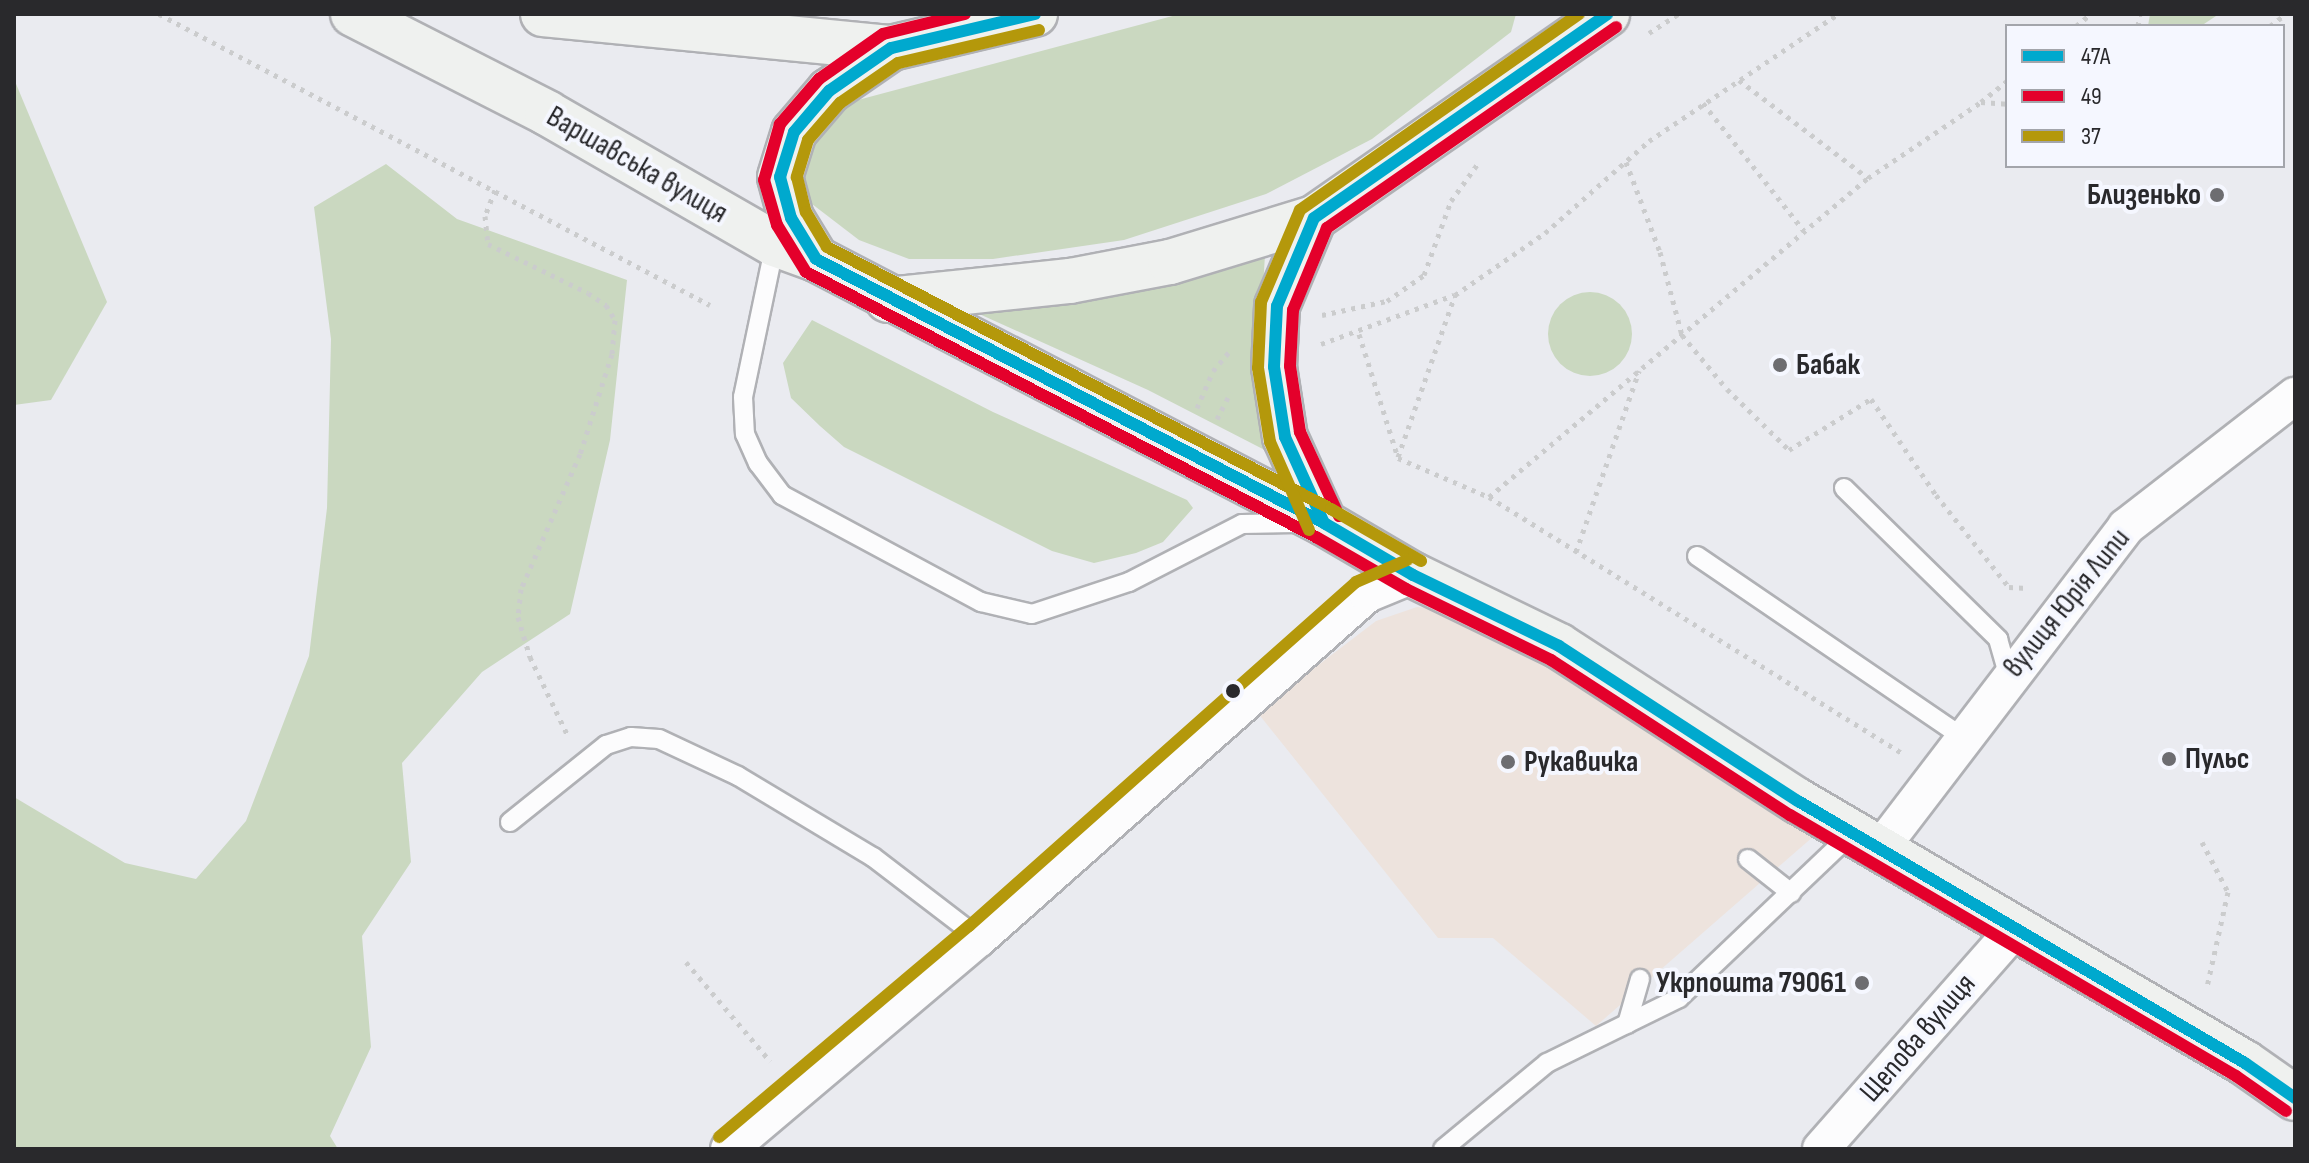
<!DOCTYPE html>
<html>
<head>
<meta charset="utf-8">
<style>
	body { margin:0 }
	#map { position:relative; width:2309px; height:1163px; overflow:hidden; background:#eaebf0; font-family:"Sofia Sans Condensed",sans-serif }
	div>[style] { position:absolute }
	.commercial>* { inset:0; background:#ede3dd }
	.green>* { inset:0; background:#cad8c0 }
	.round { border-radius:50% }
	.path>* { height:5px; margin-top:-2.5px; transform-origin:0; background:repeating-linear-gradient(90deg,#cbcccd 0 4px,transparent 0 10px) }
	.roads { filter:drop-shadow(2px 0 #b0b1b5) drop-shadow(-2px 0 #b0b1b5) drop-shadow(0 2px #b0b1b5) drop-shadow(0 -2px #b0b1b5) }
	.lane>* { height:18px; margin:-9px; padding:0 9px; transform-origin:9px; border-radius:9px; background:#fcfcfd }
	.street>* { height:36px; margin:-18px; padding:0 18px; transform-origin:18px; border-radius:18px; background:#fcfcfd }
	.secondary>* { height:44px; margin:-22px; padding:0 22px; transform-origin:22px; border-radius:22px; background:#eff1ef }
	.bus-1>* { height:12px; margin:-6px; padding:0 6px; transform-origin:6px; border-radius:6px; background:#00a9ce }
	.bus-2>* { height:12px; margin:-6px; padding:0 6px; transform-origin:6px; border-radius:6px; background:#e4002b }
	.bus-3>* { height:12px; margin:-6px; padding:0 6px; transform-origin:6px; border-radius:6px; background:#b4980b }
	.dots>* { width:22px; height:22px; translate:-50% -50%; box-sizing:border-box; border:4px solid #f5f7ff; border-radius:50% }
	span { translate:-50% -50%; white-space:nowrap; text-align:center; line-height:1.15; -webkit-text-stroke:8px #f5f7ff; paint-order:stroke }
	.street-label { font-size:30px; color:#29292c }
	.poi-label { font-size:30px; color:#29292c; font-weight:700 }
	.right { translate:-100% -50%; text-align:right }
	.left { translate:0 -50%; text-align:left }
	.frame { position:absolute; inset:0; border:16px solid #29292c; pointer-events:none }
	.legend { position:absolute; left:2005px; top:24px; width:280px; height:144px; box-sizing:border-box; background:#f5f7ff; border:2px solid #a3a5ab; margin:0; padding:10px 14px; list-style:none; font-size:24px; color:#29292c }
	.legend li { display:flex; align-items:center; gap:16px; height:40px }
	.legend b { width:40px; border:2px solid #a3a5ab }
</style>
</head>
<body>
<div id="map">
	<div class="commercial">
		<i style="clip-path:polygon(1417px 607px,1461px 611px,1822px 829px,1596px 1026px,1493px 938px,1438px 938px,1257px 712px,1376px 621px)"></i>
	</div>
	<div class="green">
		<i style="clip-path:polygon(1180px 14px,1516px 14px,1511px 32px,1372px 139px,1266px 194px,1124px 240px,993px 259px,909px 259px,859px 240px,812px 204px,803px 181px,806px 150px,824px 119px,858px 100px)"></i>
		<i style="clip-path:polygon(2150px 14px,2219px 14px,2201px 26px,2148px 26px)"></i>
		<i style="clip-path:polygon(14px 79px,107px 302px,51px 400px,14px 405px)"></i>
		<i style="clip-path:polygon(386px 164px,457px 219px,627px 280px,610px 440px,570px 614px,482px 672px,402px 763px,411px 862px,362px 936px,371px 1047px,330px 1136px,338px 1149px,14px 1149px,14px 797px,125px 863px,196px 879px,246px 821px,309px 656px,327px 508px,331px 339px,314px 207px)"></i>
		<i style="clip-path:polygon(1265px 255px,1259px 352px,1286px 461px,1148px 390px,966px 308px,1051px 306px,1206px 276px)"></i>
		<i class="round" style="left:1548px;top:292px;width:84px;height:84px"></i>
		<i style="clip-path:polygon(812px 320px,993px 412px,1187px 500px,1193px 508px,1163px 542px,1136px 553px,1094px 563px,1052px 551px,844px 447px,820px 426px,791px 398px,783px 363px)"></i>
	</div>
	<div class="path">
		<i style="left:159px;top:14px;width:623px;rotate:27.84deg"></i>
		<i style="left:2076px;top:26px;width:19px;rotate:-39deg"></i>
		<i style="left:2138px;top:26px;width:12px;rotate:-81deg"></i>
		<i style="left:2270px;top:26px;width:20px;rotate:-37deg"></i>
		<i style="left:1649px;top:33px;width:35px;rotate:-33deg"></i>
		<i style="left:1739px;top:80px;width:162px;rotate:37.2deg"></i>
		<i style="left:1981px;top:102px;width:33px;rotate:-39deg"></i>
		<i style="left:1703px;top:103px;width:163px;rotate:51.7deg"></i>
		<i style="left:1626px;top:162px;width:96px;rotate:69.3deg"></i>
		<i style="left:1660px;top:252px;width:86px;rotate:75.2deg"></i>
		<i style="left:1682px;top:335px;width:70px;rotate:50.2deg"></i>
		<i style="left:1727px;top:389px;width:87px;rotate:44.5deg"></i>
		<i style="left:1789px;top:450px;width:97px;rotate:-31.9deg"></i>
		<i style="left:1871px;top:399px;width:116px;rotate:55.9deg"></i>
		<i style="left:1936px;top:495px;width:117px;rotate:51.6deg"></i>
		<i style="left:2009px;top:587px;width:18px;rotate:3deg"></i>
		<i style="left:495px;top:190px;width:28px;rotate:111deg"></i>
		<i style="left:485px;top:216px;width:28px;rotate:84deg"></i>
		<i style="left:488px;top:244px;width:111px;rotate:26.1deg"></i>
		<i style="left:588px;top:293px;width:22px;rotate:34deg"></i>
		<i style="left:606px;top:305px;width:17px;rotate:59deg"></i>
		<i style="left:615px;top:320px;width:34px;rotate:95deg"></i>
		<i style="left:612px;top:354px;width:105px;rotate:107.7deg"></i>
		<i style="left:580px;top:454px;width:147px;rotate:113.6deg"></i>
		<i style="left:521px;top:589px;width:28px;rotate:96deg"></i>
		<i style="left:518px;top:617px;width:42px;rotate:73.3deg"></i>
		<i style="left:530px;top:657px;width:85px;rotate:64.3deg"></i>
		<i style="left:1322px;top:315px;width:66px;rotate:-12.2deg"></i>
		<i style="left:1387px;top:301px;width:45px;rotate:-35.1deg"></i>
		<i style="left:1424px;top:275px;width:79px;rotate:-70deg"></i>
		<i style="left:1451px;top:201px;width:48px;rotate:-54.3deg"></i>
		<i style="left:1359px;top:334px;width:130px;rotate:72.5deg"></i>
		<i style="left:1398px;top:458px;width:99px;rotate:23.2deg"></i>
		<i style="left:1489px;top:497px;width:495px;rotate:-40.1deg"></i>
		<i style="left:1868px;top:178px;width:136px;rotate:-33.9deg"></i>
		<i style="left:1981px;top:102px;width:26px;rotate:4deg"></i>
		<i style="left:1321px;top:344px;width:142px;rotate:-20.2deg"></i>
		<i style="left:1197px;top:408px;width:40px;rotate:-66.6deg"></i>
		<i style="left:1213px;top:371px;width:25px;rotate:-50deg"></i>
		<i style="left:1217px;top:419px;width:30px;rotate:-63deg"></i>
		<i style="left:1398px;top:457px;width:172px;rotate:-70.6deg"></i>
		<i style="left:1455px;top:295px;width:109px;rotate:-34.6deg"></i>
		<i style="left:1545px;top:233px;width:139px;rotate:-41.5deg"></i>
		<i style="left:1649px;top:141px;width:228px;rotate:-33.9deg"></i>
		<i style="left:1489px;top:497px;width:486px;rotate:31.8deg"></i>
		<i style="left:1576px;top:552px;width:192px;rotate:-70.8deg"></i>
		<i style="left:2202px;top:842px;width:56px;rotate:62.5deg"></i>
		<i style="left:2228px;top:892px;width:97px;rotate:102.5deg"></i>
		<i style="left:686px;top:962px;width:130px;rotate:49.7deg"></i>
	</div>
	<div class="roads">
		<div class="lane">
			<i style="left:775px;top:244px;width:156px;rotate:101.8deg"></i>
			<i style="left:743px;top:397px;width:37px;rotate:87deg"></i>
			<i style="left:745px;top:434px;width:32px;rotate:66deg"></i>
			<i style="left:758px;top:463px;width:40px;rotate:53deg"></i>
			<i style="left:782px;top:495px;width:226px;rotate:28.3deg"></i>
			<i style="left:981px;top:602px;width:52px;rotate:13.2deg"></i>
			<i style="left:1032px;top:614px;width:102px;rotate:-18.3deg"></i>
			<i style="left:1129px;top:582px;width:127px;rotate:-27.2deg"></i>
			<i style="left:1242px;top:524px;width:60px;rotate:-1deg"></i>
			<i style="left:1844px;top:488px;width:216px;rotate:44.4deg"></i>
			<i style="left:1998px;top:639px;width:37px;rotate:74deg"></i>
			<i style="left:1697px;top:556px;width:321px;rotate:34.3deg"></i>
			<i style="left:510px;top:822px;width:123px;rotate:-38.7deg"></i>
			<i style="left:606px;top:745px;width:26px;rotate:-18deg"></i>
			<i style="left:631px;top:737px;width:28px;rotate:4deg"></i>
			<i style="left:659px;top:739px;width:87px;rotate:25.1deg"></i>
			<i style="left:738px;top:776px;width:157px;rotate:31deg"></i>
			<i style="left:873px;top:857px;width:133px;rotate:37.4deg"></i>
			<i style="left:1748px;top:859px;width:55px;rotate:38.3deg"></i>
			<i style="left:1627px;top:1024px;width:47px;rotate:-73.9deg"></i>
			<i style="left:1443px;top:1149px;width:135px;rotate:-39.6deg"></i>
			<i style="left:1547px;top:1063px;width:147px;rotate:-26.2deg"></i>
			<i style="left:1679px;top:998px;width:239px;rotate:-43.6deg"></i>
		</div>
		<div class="street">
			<i style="left:1880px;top:849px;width:405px;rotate:-52.6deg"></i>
			<i style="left:2126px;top:527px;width:214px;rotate:-37.8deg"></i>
			<i style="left:729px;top:1149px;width:327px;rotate:-40.2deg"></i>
			<i style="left:979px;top:938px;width:519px;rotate:-41.56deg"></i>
			<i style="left:1367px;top:594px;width:50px;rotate:-22.4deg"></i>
			<i style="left:1821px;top:1149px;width:295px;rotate:-48.6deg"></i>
		</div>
		<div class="secondary">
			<i style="left:353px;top:14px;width:218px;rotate:27deg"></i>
			<i style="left:547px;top:113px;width:263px;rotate:29.9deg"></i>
			<i style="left:775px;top:244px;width:44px;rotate:20.1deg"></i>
			<i style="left:816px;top:259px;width:573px;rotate:27.46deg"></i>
			<i style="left:1324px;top:523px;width:103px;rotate:30.3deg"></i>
			<i style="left:1413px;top:575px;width:162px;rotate:25.9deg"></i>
			<i style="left:1559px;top:646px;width:285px;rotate:33deg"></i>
			<i style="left:1798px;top:801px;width:518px;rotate:30.38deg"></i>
			<i style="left:2245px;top:1063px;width:61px;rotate:35deg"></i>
			<i style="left:543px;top:14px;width:350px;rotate:5.6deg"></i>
			<i style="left:891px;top:48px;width:148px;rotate:-13.3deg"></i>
			<i style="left:1314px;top:218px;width:95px;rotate:112.8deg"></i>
			<i style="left:1277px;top:306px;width:61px;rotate:92.8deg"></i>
			<i style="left:1274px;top:367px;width:71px;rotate:81.1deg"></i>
			<i style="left:1285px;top:437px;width:94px;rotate:65.6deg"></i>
			<i style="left:816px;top:259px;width:48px;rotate:-121.4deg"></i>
			<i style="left:791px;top:218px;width:42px;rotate:-105deg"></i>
			<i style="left:780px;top:177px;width:47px;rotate:-72.7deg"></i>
			<i style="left:794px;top:132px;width:54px;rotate:-49.5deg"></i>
			<i style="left:829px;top:91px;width:75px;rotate:-34.7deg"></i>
			<i style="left:888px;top:300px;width:183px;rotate:-6deg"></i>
			<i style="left:1070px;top:281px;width:102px;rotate:-10.8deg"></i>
			<i style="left:1170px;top:262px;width:151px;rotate:-17deg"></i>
			<i style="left:1314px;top:218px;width:357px;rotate:-34.8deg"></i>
		</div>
	</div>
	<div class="bus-1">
		<i style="left:1035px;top:14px;width:148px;rotate:166.7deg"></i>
		<i style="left:891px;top:48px;width:75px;rotate:145.3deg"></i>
		<i style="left:829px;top:91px;width:54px;rotate:130.5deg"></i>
		<i style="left:794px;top:132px;width:47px;rotate:107.3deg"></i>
		<i style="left:780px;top:177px;width:42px;rotate:75deg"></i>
		<i style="left:791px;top:218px;width:48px;rotate:58.6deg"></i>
		<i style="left:816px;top:259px;width:573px;rotate:27.46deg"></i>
		<i style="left:1324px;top:523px;width:103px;rotate:30.3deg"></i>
		<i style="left:1413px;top:575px;width:162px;rotate:25.9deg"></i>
		<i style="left:1559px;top:646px;width:285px;rotate:33deg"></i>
		<i style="left:1798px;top:801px;width:518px;rotate:30.38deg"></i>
		<i style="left:2245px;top:1063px;width:61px;rotate:35deg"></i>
		<i style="left:1324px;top:523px;width:94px;rotate:-114.4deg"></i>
		<i style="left:1285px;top:437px;width:71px;rotate:-98.9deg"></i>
		<i style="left:1274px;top:367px;width:61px;rotate:-87.2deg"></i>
		<i style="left:1277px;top:306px;width:95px;rotate:-67.2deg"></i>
		<i style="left:1314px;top:218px;width:357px;rotate:-34.8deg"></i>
	</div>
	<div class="bus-2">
		<i style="left:965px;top:14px;width:84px;rotate:166.3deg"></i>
		<i style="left:883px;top:34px;width:78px;rotate:144.9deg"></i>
		<i style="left:819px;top:79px;width:60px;rotate:130.9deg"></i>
		<i style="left:780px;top:124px;width:58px;rotate:105.9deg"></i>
		<i style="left:764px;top:180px;width:47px;rotate:73.9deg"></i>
		<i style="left:777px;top:225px;width:55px;rotate:58.3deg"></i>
		<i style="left:806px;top:272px;width:575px;rotate:27.46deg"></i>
		<i style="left:1316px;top:537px;width:104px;rotate:30deg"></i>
		<i style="left:1406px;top:589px;width:161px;rotate:26.1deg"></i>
		<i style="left:1551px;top:660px;width:285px;rotate:33deg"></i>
		<i style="left:1790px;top:815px;width:517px;rotate:30.34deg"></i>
		<i style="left:2236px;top:1076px;width:61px;rotate:35deg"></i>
		<i style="left:1339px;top:516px;width:93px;rotate:-114.9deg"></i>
		<i style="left:1300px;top:432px;width:67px;rotate:-98.6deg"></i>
		<i style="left:1290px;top:366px;width:56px;rotate:-86.9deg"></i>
		<i style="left:1293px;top:310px;width:89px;rotate:-67.5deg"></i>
		<i style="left:1327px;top:228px;width:352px;rotate:-34.8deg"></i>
	</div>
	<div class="bus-3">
		<i style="left:1039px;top:30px;width:145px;rotate:166.8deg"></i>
		<i style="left:898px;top:63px;width:70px;rotate:145.4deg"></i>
		<i style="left:840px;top:103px;width:49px;rotate:130.9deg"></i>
		<i style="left:808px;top:140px;width:39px;rotate:107deg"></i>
		<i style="left:797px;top:177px;width:36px;rotate:76deg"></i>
		<i style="left:806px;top:212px;width:41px;rotate:59deg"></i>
		<i style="left:827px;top:247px;width:568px;rotate:27.47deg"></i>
		<i style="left:1331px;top:509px;width:104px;rotate:30deg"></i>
		<i style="left:1309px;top:530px;width:96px;rotate:-113.9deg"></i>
		<i style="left:1270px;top:442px;width:75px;rotate:-99.2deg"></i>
		<i style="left:1258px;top:368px;width:66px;rotate:-87.4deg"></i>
		<i style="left:1261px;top:302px;width:100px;rotate:-67deg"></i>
		<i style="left:1300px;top:210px;width:341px;rotate:-35.1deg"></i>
		<i style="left:719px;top:1137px;width:327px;rotate:-40.2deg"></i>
		<i style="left:969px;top:926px;width:518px;rotate:-41.63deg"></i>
		<i style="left:1356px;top:582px;width:56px;rotate:-23.3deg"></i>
	</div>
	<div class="dots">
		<i style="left:2217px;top:195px;background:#6d6d71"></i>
		<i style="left:1780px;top:365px;background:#6d6d71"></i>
		<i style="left:1233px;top:691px;background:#29292c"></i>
		<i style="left:2169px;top:759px;background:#6d6d71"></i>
		<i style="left:1508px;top:762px;background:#6d6d71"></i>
		<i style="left:1862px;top:983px;background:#6d6d71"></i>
	</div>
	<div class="street-label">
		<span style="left:637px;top:165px;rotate:30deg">Варшавська вулиця</span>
		<span style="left:2067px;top:603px;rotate:-51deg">вулиця Юрія Липи</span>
		<span style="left:1918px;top:1038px;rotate:-49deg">Щепова вулиця</span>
	</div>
	<div class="poi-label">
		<span class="right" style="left:2201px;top:195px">Близенько</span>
		<span class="left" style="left:1796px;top:365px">Бабак</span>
		<span class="left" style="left:2185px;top:759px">Пульс</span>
		<span class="left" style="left:1524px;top:762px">Рукавичка</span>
		<span class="right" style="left:1846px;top:983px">Укрпошта 79061</span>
	</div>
	<div class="frame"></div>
	<ul class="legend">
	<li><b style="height:10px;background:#00a9ce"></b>47А</li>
	<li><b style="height:10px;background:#e4002b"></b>49</li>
	<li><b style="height:10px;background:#b4980b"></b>37</li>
	</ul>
</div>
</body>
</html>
